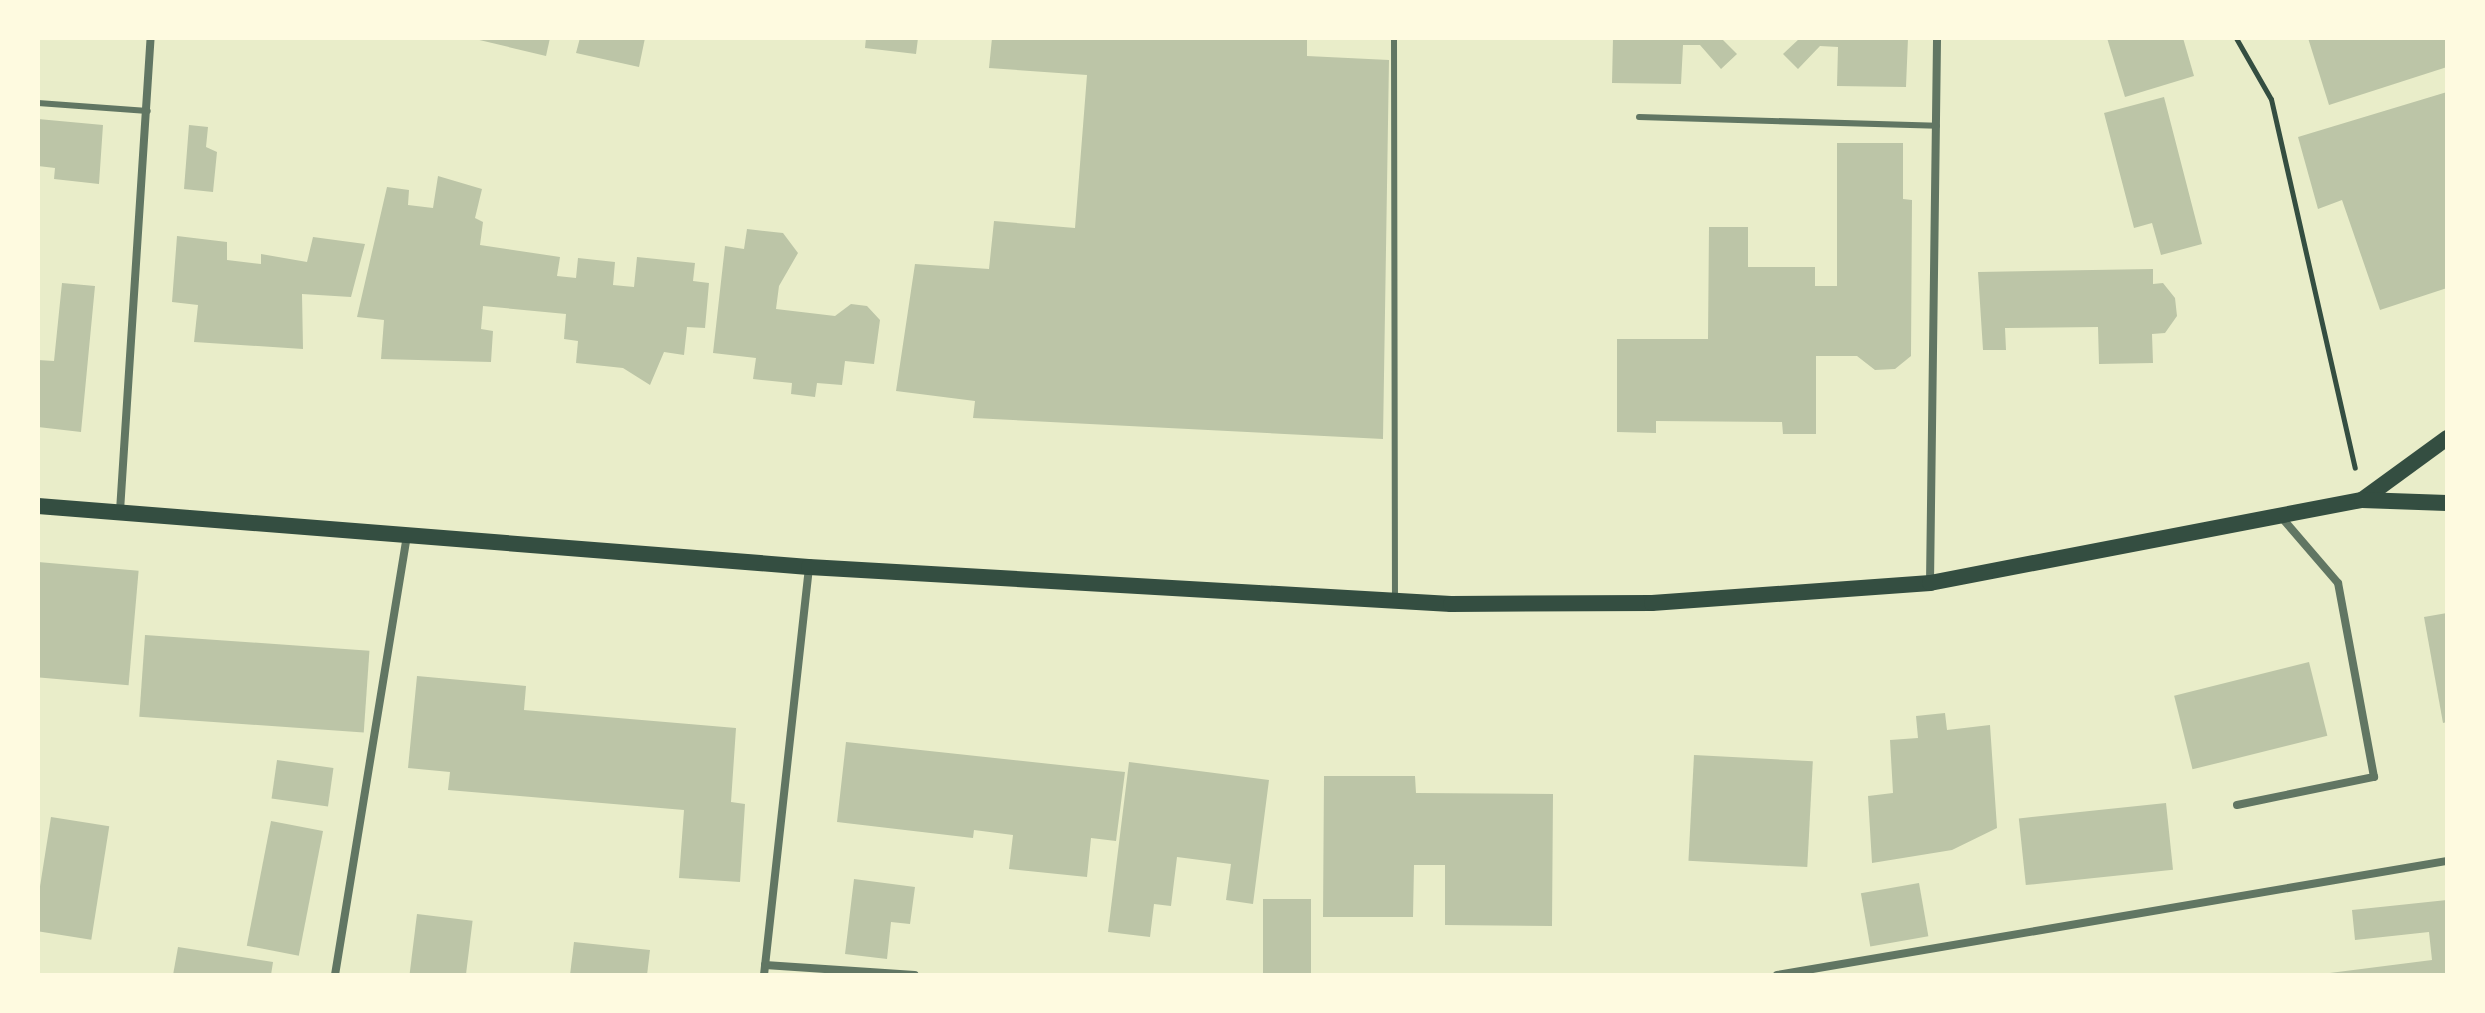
<!DOCTYPE html>
<html>
<head>
<meta charset="utf-8">
<style>
	body { margin:0 }
	#map { position:relative; width:2485px; height:1013px; overflow:hidden; background:#e9edc9; font-family:"Open Sans",sans-serif }
	div>[style] { position:absolute }
	.building>* { inset:0; background:#bcc5a7; transform-origin:0 0 }
	.path>* { height:5px; margin:-2.5px; padding:0 2.5px; transform-origin:2.5px; border-radius:2.5px; background:#344e41 }
	.service>* { height:6px; margin:-3px; padding:0 3px; transform-origin:3px; border-radius:3px; background:#617663 }
	.minor>* { height:8px; margin:-4px; padding:0 4px; transform-origin:4px; border-radius:4px; background:#617663 }
	.secondary>* { height:16px; margin:-8px; padding:0 8px; transform-origin:8px; border-radius:8px; background:#344e41 }
	span { translate:-50% -50%; white-space:nowrap; text-align:center; line-height:1.15; -webkit-text-stroke:6px #fefae0; paint-order:stroke }
	.frame { position:absolute; inset:0; border:40px solid #fefae0; pointer-events:none }
</style>
</head>
<body>
<div id="map">
	<div class="building">
		<i style="clip-path:polygon(471px 38px,550px 38px,546px 56px)"></i>
		<i style="clip-path:polygon(580px 38px,645px 38px,639px 67px,576px 53px)"></i>
		<i style="clip-path:polygon(866px 38px,918px 38px,916px 54px,865px 48px)"></i>
		<i style="clip-path:polygon(992px 38px,1307px 38px,1307px 56px,1389px 60px,1383px 439px,973px 418px,975px 401px,896px 391px,915px 264px,989px 269px,994px 221px,1075px 228px,1087px 75px,989px 68px)"></i>
		<i style="clip-path:polygon(1613px 38px,1721px 38px,1737px 54px,1721px 69px,1700px 45px,1683px 45px,1681px 84px,1612px 83px)"></i>
		<i style="clip-path:polygon(1800px 38px,1908px 38px,1906px 87px,1837px 86px,1838px 47px,1820px 46px,1798px 69px,1783px 54px)"></i>
		<i style="clip-path:polygon(2107px 38px,2183px 38px,2194px 76px,2125px 97px)"></i>
		<i style="clip-path:polygon(2308px 38px,2447px 38px,2447px 67px,2329px 105px)"></i>
		<i style="clip-path:polygon(2447px 92px,2447px 288px,2380px 310px,2342px 200px,2318px 209px,2298px 137px)"></i>
		<i style="clip-path:polygon(2164px 97px,2202px 244px,2161px 255px,2152px 223px,2134px 228px,2104px 113px)"></i>
		<i style="clip-path:polygon(38px 119px,103px 125px,99px 184px,54px 179px,55px 168px,38px 166px)"></i>
		<i style="clip-path:polygon(189px 125px,208px 127px,206px 147px,217px 152px,213px 192px,184px 189px)"></i>
		<i style="clip-path:polygon(1837px 143px,1903px 143px,1903px 199px,1912px 200px,1911px 356px,1895px 369px,1875px 370px,1857px 356px,1816px 356px,1816px 434px,1783px 434px,1782px 422px,1656px 421px,1656px 433px,1617px 432px,1617px 339px,1708px 339px,1709px 227px,1748px 227px,1748px 267px,1815px 267px,1815px 286px,1837px 286px)"></i>
		<i style="clip-path:polygon(438px 176px,482px 189px,475px 218px,483px 222px,480px 245px,560px 257px,557px 276px,576px 278px,578px 258px,615px 262px,613px 285px,634px 287px,637px 257px,695px 263px,693px 281px,709px 283px,705px 328px,687px 327px,684px 355px,664px 352px,650px 385px,623px 368px,576px 363px,578px 341px,564px 339px,566px 314px,483px 306px,481px 329px,493px 331px,491px 362px,381px 359px,384px 320px,357px 317px,387px 187px,409px 190px,408px 205px,433px 208px)"></i>
		<i style="clip-path:polygon(747px 229px,783px 233px,798px 253px,779px 286px,776px 309px,835px 316px,851px 304px,867px 306px,880px 320px,874px 364px,845px 361px,842px 385px,817px 383px,815px 397px,791px 394px,792px 383px,753px 379px,756px 358px,713px 353px,725px 246px,744px 249px)"></i>
		<i style="clip-path:polygon(177px 236px,227px 242px,227px 260px,261px 264px,261px 254px,307px 262px,313px 237px,365px 244px,351px 297px,302px 294px,303px 349px,194px 342px,198px 305px,172px 302px)"></i>
		<i style="clip-path:polygon(2153px 269px,2153px 284px,2163px 283px,2175px 298px,2177px 316px,2165px 333px,2152px 334px,2153px 363px,2099px 364px,2098px 327px,2005px 328px,2006px 350px,1983px 350px,1978px 272px)"></i>
		<i style="clip-path:polygon(62px 283px,95px 286px,81px 432px,38px 427px,38px 360px,54px 361px)"></i>
		<i style="left:38px;top:562px;width:101px;height:115px;rotate:5deg"></i>
		<i style="clip-path:polygon(2447px 613px,2447px 722px,2443px 723px,2424px 617px)"></i>
		<i style="left:145px;top:635px;width:225px;height:82px;rotate:4deg"></i>
		<i style="left:2309px;top:662px;width:76px;height:139px;rotate:76deg"></i>
		<i style="clip-path:polygon(417px 676px,526px 686px,524px 710px,736px 728px,731px 802px,745px 804px,740px 882px,679px 878px,684px 810px,448px 790px,450px 772px,408px 768px)"></i>
		<i style="clip-path:polygon(1945px 713px,1947px 730px,1990px 725px,1997px 828px,1952px 850px,1872px 863px,1868px 796px,1893px 793px,1890px 740px,1918px 738px,1916px 716px)"></i>
		<i style="clip-path:polygon(846px 742px,1125px 772px,1116px 841px,1091px 838px,1087px 877px,1009px 869px,1013px 835px,974px 830px,973px 838px,837px 822px)"></i>
		<i style="left:1694px;top:755px;width:119px;height:106px;rotate:3deg"></i>
		<i style="left:277px;top:760px;width:57px;height:39px;rotate:8deg"></i>
		<i style="clip-path:polygon(1129px 762px,1269px 780px,1253px 904px,1226px 900px,1231px 864px,1177px 857px,1171px 906px,1154px 904px,1150px 937px,1108px 932px)"></i>
		<i style="clip-path:polygon(1324px 776px,1415px 776px,1416px 793px,1553px 794px,1552px 926px,1445px 925px,1445px 865px,1414px 865px,1413px 917px,1323px 917px)"></i>
		<i style="left:2166px;top:803px;width:67px;height:148px;rotate:84deg"></i>
		<i style="left:51px;top:817px;width:59px;height:115px;rotate:9deg"></i>
		<i style="left:271px;top:821px;width:53px;height:127px;rotate:11deg"></i>
		<i style="clip-path:polygon(854px 879px,915px 887px,910px 924px,891px 922px,887px 959px,845px 954px)"></i>
		<i style="left:1919px;top:883px;width:54px;height:59px;rotate:80deg"></i>
		<i style="left:1263px;top:899px;width:48px;height:76px"></i>
		<i style="clip-path:polygon(2447px 900px,2447px 975px,2314px 975px,2432px 960px,2429px 932px,2355px 940px,2352px 910px)"></i>
		<i style="left:417px;top:914px;width:56px;height:61px;rotate:7deg"></i>
		<i style="clip-path:polygon(574px 942px,650px 950px,647px 975px,570px 975px)"></i>
		<i style="clip-path:polygon(178px 947px,273px 962px,271px 975px,173px 975px)"></i>
	</div>
	<div class="path">
		<i style="left:2236px;top:38px;width:70px;rotate:60.2deg"></i>
		<i style="left:2271px;top:99px;width:378px;rotate:77.2deg"></i>
	</div>
	<div class="service">
		<i style="left:1394px;top:38px;width:561px;rotate:89.9deg"></i>
		<i style="left:38px;top:103px;width:110px;rotate:4.2deg"></i>
		<i style="left:1639px;top:117px;width:298px;rotate:1.7deg"></i>
	</div>
	<div class="minor">
		<i style="left:120px;top:511px;width:474px;rotate:-86.3deg"></i>
		<i style="left:1930px;top:583px;width:545px;rotate:-89.26deg"></i>
		<i style="left:2237px;top:805px;width:140px;rotate:-11.6deg"></i>
		<i style="left:2374px;top:777px;width:197px;rotate:-100.5deg"></i>
		<i style="left:2338px;top:583px;width:84px;rotate:-130.7deg"></i>
		<i style="left:765px;top:965px;width:150px;rotate:3.8deg"></i>
		<i style="left:335px;top:975px;width:447px;rotate:-80.7deg"></i>
		<i style="left:764px;top:975px;width:410px;rotate:-83.7deg"></i>
		<i style="left:1777px;top:975px;width:680px;rotate:-9.66deg"></i>
	</div>
	<div class="secondary">
		<i style="left:2362px;top:500px;width:105px;rotate:-36.1deg"></i>
		<i style="left:38px;top:506px;width:773px;rotate:4.52deg"></i>
		<i style="left:809px;top:567px;width:643px;rotate:3.3deg"></i>
		<i style="left:1451px;top:604px;width:201px;rotate:-0.3deg"></i>
		<i style="left:1652px;top:603px;width:279px;rotate:-4.1deg"></i>
		<i style="left:1930px;top:583px;width:440px;rotate:-10.9deg"></i>
		<i style="left:2362px;top:500px;width:85px;rotate:2deg"></i>
	</div>
	<div class="frame"></div>
</div>
</body>
</html>
